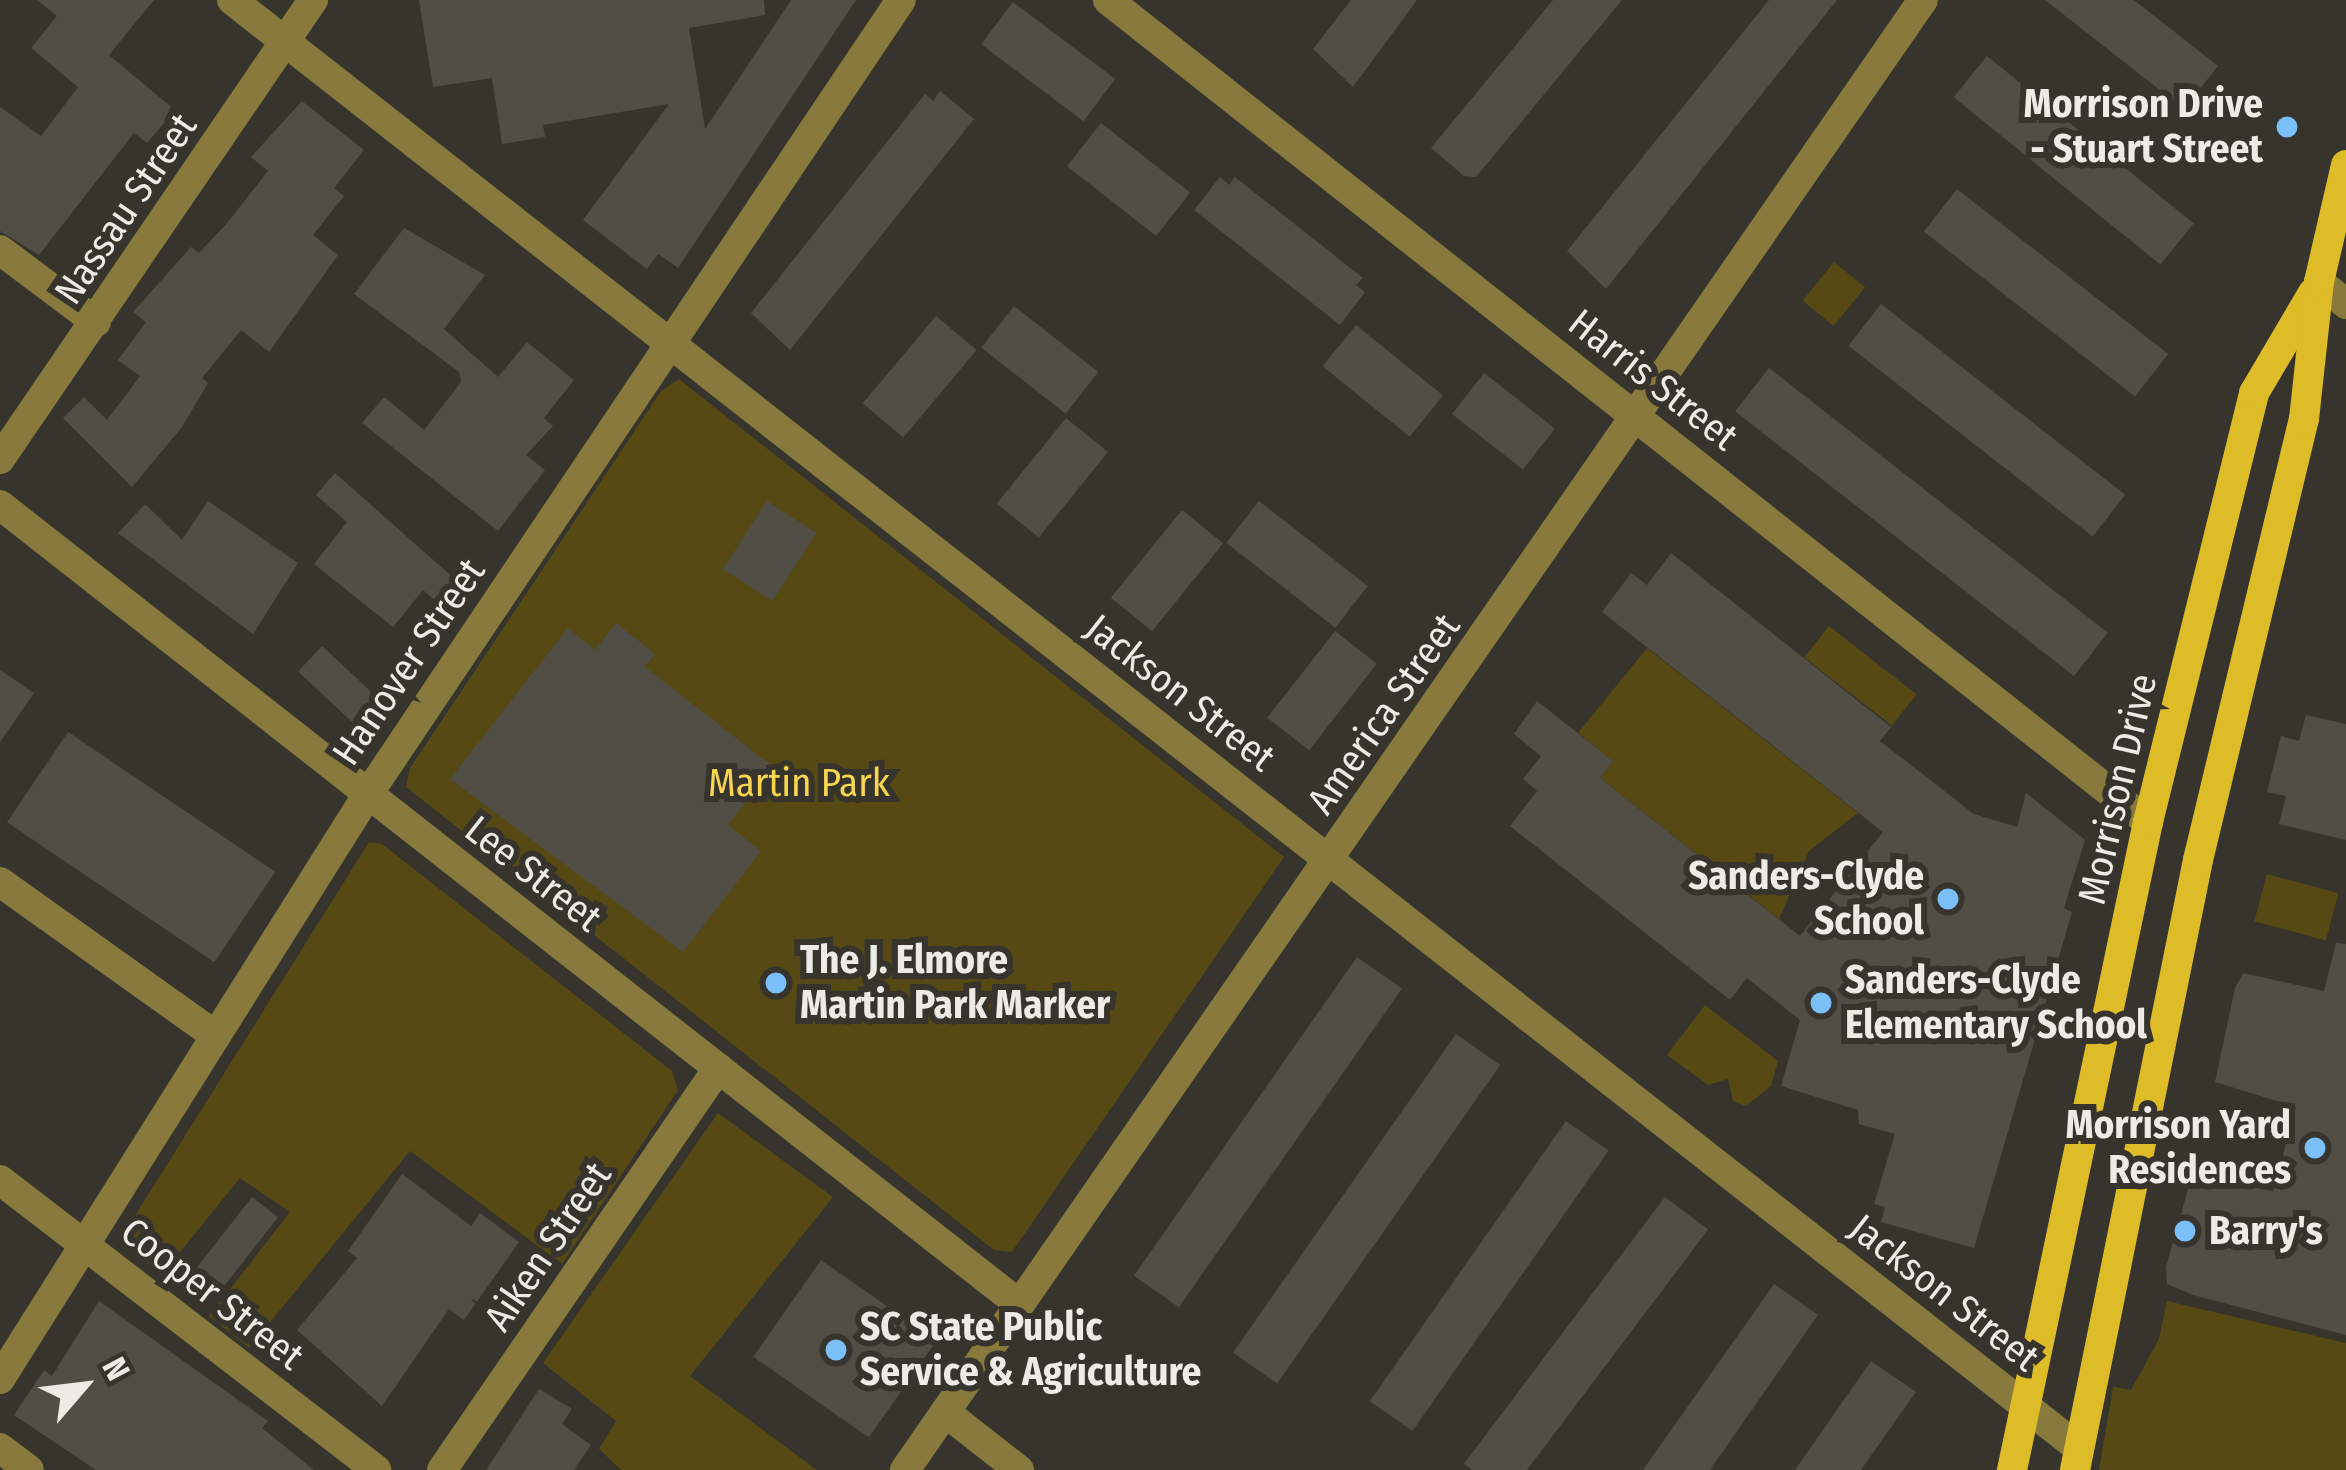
<!DOCTYPE html>
<html>
<head>
<meta charset="utf-8">
<style>
	body { margin:0 }
	#map { position:relative; width:2346px; height:1470px; overflow:hidden; background:#36342c; font-family:"Fira Sans Condensed",sans-serif }
	div>[style] { position:absolute }
	.green>* { inset:0; background:#564914; transform-origin:0 0 }
	.building>* { inset:0; background:#514e46; transform-origin:0 0 }
	.minor>* { height:30px; margin:-15px; padding:0 15px; transform-origin:15px; border-radius:15px; background:#88793d }
	.major>* { height:30px; margin:-15px; padding:0 15px; transform-origin:15px; border-radius:15px; background:#ddbc27 }
	.dots>* { width:33px; height:33px; translate:-50% -50%; box-sizing:border-box; border:6px solid #36342c; border-radius:50% }
	span { translate:-50% -50%; white-space:nowrap; text-align:center; line-height:1.15; -webkit-text-stroke:12px #36342c; paint-order:stroke }
	.poi-label { font-size:39px; color:#ecebe6; font-weight:700 }
	.right { translate:-100% -50%; text-align:right }
	.left { translate:0 -50%; text-align:left }
	.street-label { font-size:39px; color:#ecebe6 }
	.park-label { font-size:39px; color:#f8d650 }
	.north { position:absolute; left:24px; top:1326px; width:120px; height:120px; -webkit-text-stroke:9px #36342c; paint-order:stroke; rotate:62deg; font-size:33px; font-weight:700; line-height:48px; text-align:center; color:#ecebe6 }
	.north::after { content:''; display:block; margin:auto; width:42px; height:54px; background:#ecebe6; clip-path:polygon(50% 0,100% 100%,50% 72%,0 100%) }
</style>
</head>
<body>
<div id="map">
	<div class="green">
		<i style="left:1834px;top:262px;width:40px;height:50px;rotate:39deg"></i>
		<i style="clip-path:polygon(679px 379px,1284px 857px,1012px 1252px,994px 1250px,406px 787px,410px 768px,661px 391px)"></i>
		<i style="left:1829px;top:626px;width:111px;height:40px;rotate:38deg"></i>
		<i style="clip-path:polygon(1647px 648px,1858px 813px,1809px 851px,1779px 919px,1600px 778px,1613px 761px,1578px 733px)"></i>
		<i style="clip-path:polygon(369px 842px,382px 844px,672px 1071px,678px 1090px,562px 1264px,410px 1151px,249px 1348px,209px 1316px,290px 1212px,240px 1178px,160px 1277px,121px 1238px)"></i>
		<i style="left:2267px;top:874px;width:74px;height:49px;rotate:15deg"></i>
		<i style="clip-path:polygon(1705px 1005px,1778px 1061px,1771px 1086px,1746px 1106px,1733px 1101px,1728px 1079px,1708px 1085px,1667px 1055px)"></i>
		<i style="clip-path:polygon(718px 1113px,833px 1197px,690px 1376px,817px 1470px,621px 1470px,599px 1449px,616px 1421px,543px 1363px)"></i>
		<i style="clip-path:polygon(2167px 1301px,2346px 1343px,2346px 1470px,2099px 1470px,2113px 1387px,2131px 1390px,2159px 1339px)"></i>
	</div>
	<div class="building">
		<i style="clip-path:polygon(37px 0,154px 0,109px 55px,175px 110px,147px 143px,134px 133px,39px 255px,0 231px,0 107px,41px 136px,78px 87px,31px 48px,57px 16px)"></i>
		<i style="clip-path:polygon(419px 0,764px 0,765px 15px,689px 28px,705px 129px,791px 0,856px 0,678px 268px,658px 254px,647px 269px,583px 220px,669px 104px,543px 125px,545px 137px,502px 144px,492px 78px,433px 87px)"></i>
		<i style="clip-path:polygon(1351px 0,1417px 0,1353px 87px,1313px 49px)"></i>
		<i style="clip-path:polygon(1553px 0,1622px 0,1476px 177px,1464px 176px,1431px 148px)"></i>
		<i style="clip-path:polygon(1769px 0,1837px 0,1606px 289px,1567px 251px)"></i>
		<i style="clip-path:polygon(2045px 0,2134px 0,2218px 66px,2184px 109px)"></i>
		<i style="left:1013px;top:2px;width:128px;height:53px;rotate:37deg"></i>
		<i style="left:1987px;top:56px;width:266px;height:53px;rotate:39deg"></i>
		<i style="clip-path:polygon(940px 91px,974px 119px,790px 350px,751px 313px,925px 94px,933px 101px)"></i>
		<i style="clip-path:polygon(302px 101px,364px 150px,334px 188px,344px 196px,313px 235px,338px 255px,269px 352px,241px 330px,202px 378px,208px 383px,182px 427px,132px 487px,63px 418px,84px 397px,107px 420px,140px 376px,118px 360px,146px 322px,133px 312px,191px 247px,199px 253px,228px 222px,268px 171px,251px 157px)"></i>
		<i style="left:1101px;top:123px;width:113px;height:55px;rotate:38deg"></i>
		<i style="clip-path:polygon(1220px 177px,1229px 185px,1235px 177px,1363px 278px,1356px 285px,1365px 292px,1340px 325px,1194px 210px)"></i>
		<i style="left:1957px;top:189px;width:268px;height:54px;rotate:38deg"></i>
		<i style="clip-path:polygon(404px 228px,485px 275px,444px 329px,498px 377px,527px 342px,574px 380px,544px 418px,553px 426px,526px 455px,545px 470px,498px 531px,362px 423px,384px 397px,424px 430px,461px 382px,459px 372px,354px 294px)"></i>
		<i style="left:1881px;top:304px;width:310px;height:53px;rotate:38deg"></i>
		<i style="left:1014px;top:306px;width:107px;height:53px;rotate:38deg"></i>
		<i style="left:936px;top:316px;width:53px;height:114px;rotate:40deg"></i>
		<i style="left:1356px;top:325px;width:112px;height:53px;rotate:39deg"></i>
		<i style="left:1769px;top:368px;width:430px;height:55px;rotate:38deg"></i>
		<i style="left:1484px;top:373px;width:90px;height:52px;rotate:38deg"></i>
		<i style="left:1066px;top:418px;width:54px;height:110px;rotate:39deg"></i>
		<i style="clip-path:polygon(335px 473px,457px 581px,438px 603px,423px 590px,393px 627px,314px 564px,347px 522px,316px 495px)"></i>
		<i style="clip-path:polygon(208px 501px,298px 563px,253px 634px,118px 533px,145px 504px,182px 540px)"></i>
		<i style="left:767px;top:501px;width:59px;height:81px;rotate:33deg"></i>
		<i style="left:1259px;top:501px;width:138px;height:53px;rotate:38deg"></i>
		<i style="left:1182px;top:510px;width:53px;height:113px;rotate:39deg"></i>
		<i style="clip-path:polygon(1671px 553px,1891px 727px,1880px 741px,1974px 814px,2017px 827px,2026px 793px,2085px 840px,2064px 908px,2072px 912px,1974px 1248px,1881px 1222px,1885px 1207px,1874px 1204px,1895px 1134px,1859px 1124px,1858px 1110px,1781px 1086px,1800px 1020px,1747px 978px,1730px 1000px,1510px 826px,1537px 791px,1523px 779px,1541px 756px,1514px 734px,1537px 701px,1613px 761px,1600px 778px,1800px 936px,1883px 832px,1602px 612px,1631px 573px,1647px 585px)"></i>
		<i style="clip-path:polygon(616px 623px,655px 654px,645px 667px,773px 767px,728px 825px,761px 851px,683px 952px,450px 779px,568px 628px,595px 650px)"></i>
		<i style="left:1335px;top:631px;width:53px;height:110px;rotate:38deg"></i>
		<i style="left:322px;top:646px;width:83px;height:35px;rotate:43deg"></i>
		<i style="clip-path:polygon(0 670px,34px 693px,0 742px)"></i>
		<i style="clip-path:polygon(2306px 715px,2346px 724px,2346px 840px,2279px 824px,2286px 796px,2267px 792px,2281px 736px,2299px 741px)"></i>
		<i style="left:68px;top:732px;width:250px;height:109px;rotate:34deg"></i>
		<i style="clip-path:polygon(2336px 943px,2346px 944px,2346px 1335px,2193px 1295px,2167px 1284px,2166px 1267px,2192px 1175px,2273px 1191px,2296px 1107px,2215px 1082px,2235px 988px,2243px 973px,2324px 991px)"></i>
		<i style="left:1357px;top:957px;width:55px;height:389px;rotate:35deg"></i>
		<i style="left:1456px;top:1034px;width:54px;height:389px;rotate:35deg"></i>
		<i style="left:1566px;top:1121px;width:52px;height:342px;rotate:35deg"></i>
		<i style="clip-path:polygon(402px 1174px,471px 1226px,480px 1213px,519px 1242px,464px 1320px,449px 1309px,382px 1406px,297px 1330px,357px 1258px,348px 1251px)"></i>
		<i style="left:252px;top:1197px;width:33px;height:93px;rotate:38deg"></i>
		<i style="left:1665px;top:1197px;width:54px;height:334px;rotate:37deg"></i>
		<i style="left:821px;top:1260px;width:141px;height:118px;rotate:35deg"></i>
		<i style="clip-path:polygon(1774px 1284px,1818px 1315px,1710px 1470px,1643px 1470px)"></i>
		<i style="clip-path:polygon(99px 1301px,268px 1421px,262px 1428px,314px 1470px,96px 1470px,14px 1415px,44px 1370px,52px 1376px)"></i>
		<i style="clip-path:polygon(1871px 1361px,1916px 1392px,1896px 1420px,1861px 1470px,1795px 1470px)"></i>
		<i style="clip-path:polygon(539px 1389px,572px 1409px,562px 1424px,591px 1445px,574px 1470px,486px 1470px)"></i>
	</div>
	<div class="minor">
		<i style="left:232px;top:0;width:2347px;rotate:38.1deg"></i>
		<i style="left:1108px;top:0;width:1326px;rotate:38.32deg"></i>
		<i style="left:0;top:250px;width:120px;rotate:36.9deg"></i>
		<i style="left:2319px;top:282px;width:35px;rotate:39deg"></i>
		<i style="left:0;top:459px;width:556px;rotate:-55.71deg"></i>
		<i style="left:0;top:505px;width:1295px;rotate:38.1deg"></i>
		<i style="left:0;top:882px;width:265px;rotate:35.5deg"></i>
		<i style="left:0;top:1180px;width:475px;rotate:37.6deg"></i>
		<i style="left:0;top:1379px;width:691px;rotate:-57.83deg"></i>
		<i style="left:368px;top:794px;width:956px;rotate:-56.13deg"></i>
		<i style="left:945px;top:1412px;width:94px;rotate:38.1deg"></i>
		<i style="left:0;top:1448px;width:36px;rotate:37deg"></i>
		<i style="left:442px;top:1470px;width:488px;rotate:-55.5deg"></i>
		<i style="left:905px;top:1470px;width:1788px;rotate:-55.3deg"></i>
	</div>
	<div class="major">
		<i style="left:2012px;top:1470px;width:662px;rotate:-78.15deg"></i>
		<i style="left:2148px;top:822px;width:442px;rotate:-76.1deg"></i>
		<i style="left:2254px;top:393px;width:116px;rotate:-59.5deg"></i>
		<i style="left:2075px;top:1470px;width:622px;rotate:-78.6deg"></i>
		<i style="left:2198px;top:860px;width:454px;rotate:-76.5deg"></i>
		<i style="left:2304px;top:419px;width:138px;rotate:-83.8deg"></i>
		<i style="left:2319px;top:282px;width:120px;rotate:-77deg"></i>
	</div>
	<div class="dots">
		<i style="left:2287px;top:127px;background:#7abff8"></i>
		<i style="left:1948px;top:899px;background:#7abff8"></i>
		<i style="left:776px;top:983px;background:#7abff8"></i>
		<i style="left:1821px;top:1003px;background:#7abff8"></i>
		<i style="left:2315px;top:1148px;background:#7abff8"></i>
		<i style="left:2185px;top:1231px;background:#7abff8"></i>
		<i style="left:836px;top:1350px;background:#7abff8"></i>
	</div>
	<div class="poi-label">
		<span class="right" style="left:2263px;top:127px">Morrison Drive<br>- Stuart Street</span>
		<span class="right" style="left:1924px;top:899px">Sanders-Clyde<br>School</span>
		<span class="left" style="left:800px;top:983px">The J. Elmore<br>Martin Park Marker</span>
		<span class="left" style="left:1845px;top:1003px">Sanders-Clyde<br>Elementary School</span>
		<span class="right" style="left:2291px;top:1148px">Morrison Yard<br>Residences</span>
		<span class="left" style="left:2209px;top:1231px">Barry's</span>
		<span class="left" style="left:860px;top:1350px">SC State Public<br>Service &amp; Agriculture</span>
	</div>
	<div class="street-label">
		<span style="left:126px;top:209px;rotate:-56deg">Nassau Street</span>
		<span style="left:1653px;top:380px;rotate:38deg">Harris Street</span>
		<span style="left:409px;top:662px;rotate:-56deg">Hanover Street</span>
		<span style="left:1180px;top:693px;rotate:38deg">Jackson Street</span>
		<span style="left:1384px;top:714px;rotate:-55deg">America Street</span>
		<span style="left:2118px;top:789px;rotate:-77deg">Morrison Drive</span>
		<span style="left:533px;top:874px;rotate:38deg">Lee Street</span>
		<span style="left:548px;top:1247px;rotate:-56deg">Aiken Street</span>
		<span style="left:1944px;top:1293px;rotate:38deg">Jackson Street</span>
		<span style="left:212px;top:1294px;rotate:38deg">Cooper Street</span>
	</div>
	<div class="park-label">
		<span style="left:799px;top:783px">Martin Park</span>
	</div>
	<div class="north">N</div>
</div>
</body>
</html>
